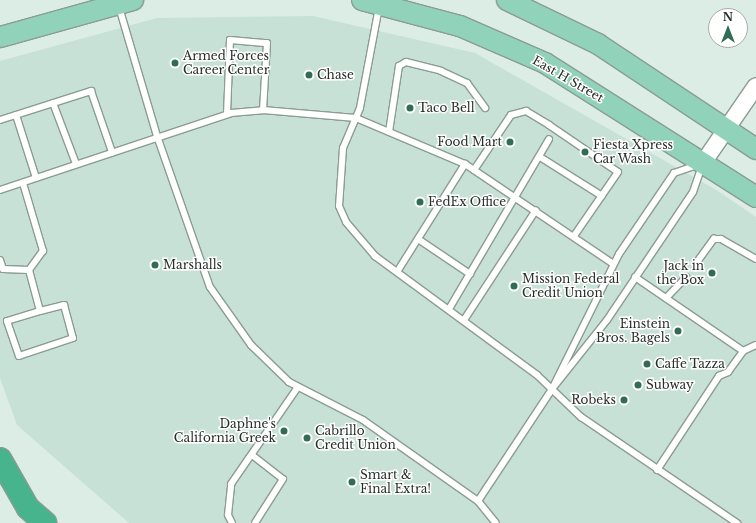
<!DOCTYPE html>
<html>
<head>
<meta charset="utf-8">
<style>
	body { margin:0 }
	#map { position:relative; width:756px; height:523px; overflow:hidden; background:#dbede5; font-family:"Libre Baskerville",serif }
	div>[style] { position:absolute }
	.built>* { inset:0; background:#c8e1d6 }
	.roads { filter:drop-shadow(1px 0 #8b9c94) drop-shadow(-1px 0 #8b9c94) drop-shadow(0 1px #8b9c94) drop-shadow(0 -1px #8b9c94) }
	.service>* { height:6px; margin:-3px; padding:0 3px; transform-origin:3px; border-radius:3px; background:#fff }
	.tertiary>* { height:16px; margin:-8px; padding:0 8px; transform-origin:8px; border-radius:8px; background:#fff }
	.primary>* { height:20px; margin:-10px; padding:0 10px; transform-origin:10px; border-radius:10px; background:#91d2bb }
	.motorway>* { height:22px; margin:-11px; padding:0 11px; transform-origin:11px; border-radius:11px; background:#47b48d }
	.dots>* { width:11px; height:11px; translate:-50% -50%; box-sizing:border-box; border:2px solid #fff; border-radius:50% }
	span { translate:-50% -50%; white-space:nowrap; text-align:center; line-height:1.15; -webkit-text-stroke:3px #fff; paint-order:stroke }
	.poi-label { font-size:12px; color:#282e2b }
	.left { translate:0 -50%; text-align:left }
	.right { translate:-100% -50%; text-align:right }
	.street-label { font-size:12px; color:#282e2b }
	.north { position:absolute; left:708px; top:8px; width:40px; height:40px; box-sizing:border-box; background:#fff; border:1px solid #a9abaa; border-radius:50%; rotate:0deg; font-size:11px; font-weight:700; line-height:16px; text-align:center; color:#282e2b }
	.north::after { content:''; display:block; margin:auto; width:14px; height:18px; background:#316c56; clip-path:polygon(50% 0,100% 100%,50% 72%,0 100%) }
</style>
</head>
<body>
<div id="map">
	<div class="built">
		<i style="clip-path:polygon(313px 16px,475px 53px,718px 191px,756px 217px,756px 523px,129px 523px,17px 425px,0 378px,0 61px,157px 18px)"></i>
	</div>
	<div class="roads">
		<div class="service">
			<i style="left:119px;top:7px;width:134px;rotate:73.6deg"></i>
			<i style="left:157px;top:136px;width:160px;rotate:70.7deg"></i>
			<i style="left:210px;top:287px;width:71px;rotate:54.7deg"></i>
			<i style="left:251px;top:345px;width:53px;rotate:44.2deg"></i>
			<i style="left:289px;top:382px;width:83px;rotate:27.2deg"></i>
			<i style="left:363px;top:420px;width:141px;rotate:35.2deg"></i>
			<i style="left:478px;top:501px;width:134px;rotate:-56.5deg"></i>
			<i style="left:379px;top:7px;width:103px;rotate:100.7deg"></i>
			<i style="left:360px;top:108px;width:43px;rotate:113deg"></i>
			<i style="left:343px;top:148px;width:58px;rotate:93.9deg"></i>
			<i style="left:339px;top:206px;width:17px;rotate:66deg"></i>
			<i style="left:346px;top:222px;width:45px;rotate:49.5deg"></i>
			<i style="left:375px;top:256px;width:201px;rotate:36.3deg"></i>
			<i style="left:537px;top:375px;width:61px;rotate:43.7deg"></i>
			<i style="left:581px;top:417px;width:189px;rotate:34.2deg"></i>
			<i style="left:53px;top:103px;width:65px;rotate:69.3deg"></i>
			<i style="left:227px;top:114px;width:74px;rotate:-87.7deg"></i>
			<i style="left:230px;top:40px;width:37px;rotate:5deg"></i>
			<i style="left:267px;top:43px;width:67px;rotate:93.4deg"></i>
			<i style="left:16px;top:115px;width:66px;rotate:72.4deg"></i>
			<i style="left:0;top:120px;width:96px;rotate:-17.7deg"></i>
			<i style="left:91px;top:91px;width:65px;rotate:71deg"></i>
			<i style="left:389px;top:132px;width:67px;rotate:-81.4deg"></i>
			<i style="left:399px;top:66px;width:8px;rotate:-30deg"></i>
			<i style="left:406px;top:62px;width:36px;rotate:14deg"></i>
			<i style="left:441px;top:71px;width:29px;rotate:25deg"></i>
			<i style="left:467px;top:83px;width:31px;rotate:54deg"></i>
			<i style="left:540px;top:157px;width:73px;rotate:32.2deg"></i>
			<i style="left:703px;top:163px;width:31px;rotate:109deg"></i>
			<i style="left:693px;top:192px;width:154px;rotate:123.9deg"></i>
			<i style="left:607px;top:320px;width:88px;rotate:128.6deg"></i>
			<i style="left:552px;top:389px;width:151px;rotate:-63.6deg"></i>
			<i style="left:619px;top:254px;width:98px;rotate:-55.8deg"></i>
			<i style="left:674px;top:173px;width:31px;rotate:-19deg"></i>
			<i style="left:474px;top:170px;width:66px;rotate:-56.1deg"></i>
			<i style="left:511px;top:115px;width:16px;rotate:-15deg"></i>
			<i style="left:526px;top:111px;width:27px;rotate:31deg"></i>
			<i style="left:549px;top:125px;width:83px;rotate:34.3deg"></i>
			<i style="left:618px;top:172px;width:78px;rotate:124.5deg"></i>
			<i style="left:0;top:190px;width:243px;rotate:-18.4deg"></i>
			<i style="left:231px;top:113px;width:32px;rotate:-5deg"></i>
			<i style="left:263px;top:110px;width:93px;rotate:4.9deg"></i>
			<i style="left:356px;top:118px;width:118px;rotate:22.9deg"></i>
			<i style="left:465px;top:164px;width:179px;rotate:34deg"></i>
			<i style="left:418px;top:239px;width:63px;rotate:33.9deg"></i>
			<i style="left:0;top:260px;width:9px;rotate:72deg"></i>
			<i style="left:3px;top:269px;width:26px;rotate:2deg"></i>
			<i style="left:29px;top:270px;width:24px;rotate:-54deg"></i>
			<i style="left:43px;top:251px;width:71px;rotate:-106.4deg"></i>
			<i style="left:697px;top:262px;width:29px;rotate:-54deg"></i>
			<i style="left:714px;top:239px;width:7px"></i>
			<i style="left:721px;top:239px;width:40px;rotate:29.7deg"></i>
			<i style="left:29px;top:270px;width:42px;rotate:75deg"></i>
			<i style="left:40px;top:311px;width:25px;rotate:-14deg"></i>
			<i style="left:64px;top:305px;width:34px;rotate:75deg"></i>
			<i style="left:73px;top:338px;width:57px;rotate:161.6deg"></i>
			<i style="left:19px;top:356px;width:37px;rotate:-109deg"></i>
			<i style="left:7px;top:321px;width:34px;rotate:-17deg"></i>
			<i style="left:397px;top:272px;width:128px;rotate:-57.8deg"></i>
			<i style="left:635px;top:277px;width:131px;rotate:34.4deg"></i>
			<i style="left:743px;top:351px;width:14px;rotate:-25deg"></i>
			<i style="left:666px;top:298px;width:29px;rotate:-46deg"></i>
			<i style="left:449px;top:309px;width:197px;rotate:-59.5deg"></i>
			<i style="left:464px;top:320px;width:131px;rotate:-56.8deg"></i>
			<i style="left:252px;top:455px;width:39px;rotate:38deg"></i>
			<i style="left:283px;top:479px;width:52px;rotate:122.5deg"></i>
			<i style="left:657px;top:470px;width:113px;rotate:-56.6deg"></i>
			<i style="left:719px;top:376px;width:10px;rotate:-24deg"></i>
			<i style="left:728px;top:372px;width:26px;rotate:-54deg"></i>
			<i style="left:478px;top:501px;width:28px;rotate:51deg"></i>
			<i style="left:232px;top:523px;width:9px;rotate:-117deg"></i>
			<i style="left:228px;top:515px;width:31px;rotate:-84deg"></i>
			<i style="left:231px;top:484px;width:118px;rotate:-55.4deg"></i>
		</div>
		<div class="tertiary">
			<i style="left:703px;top:163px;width:93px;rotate:-55.5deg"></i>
		</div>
		<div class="primary">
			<i style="left:362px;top:0;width:101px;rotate:14.9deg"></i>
			<i style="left:460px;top:26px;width:93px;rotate:23.5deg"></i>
			<i style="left:545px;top:63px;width:250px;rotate:32.4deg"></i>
			<i style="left:507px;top:0;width:101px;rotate:25.8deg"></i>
			<i style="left:598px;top:44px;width:190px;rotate:33.6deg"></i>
			<i style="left:0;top:37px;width:138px;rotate:-15.5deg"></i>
		</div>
		<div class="motorway">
			<i style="left:0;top:459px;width:56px;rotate:60.3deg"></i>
			<i style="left:28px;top:508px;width:23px;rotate:41deg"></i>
		</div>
	</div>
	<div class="dots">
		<i style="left:175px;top:63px;background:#316c56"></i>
		<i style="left:309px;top:75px;background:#316c56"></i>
		<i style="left:410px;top:108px;background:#316c56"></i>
		<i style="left:510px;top:142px;background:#316c56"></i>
		<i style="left:585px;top:152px;background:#316c56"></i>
		<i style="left:420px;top:202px;background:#316c56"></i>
		<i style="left:155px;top:265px;background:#316c56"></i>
		<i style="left:712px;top:273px;background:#316c56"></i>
		<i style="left:514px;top:286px;background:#316c56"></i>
		<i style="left:678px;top:331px;background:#316c56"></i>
		<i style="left:647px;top:364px;background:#316c56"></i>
		<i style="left:638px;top:385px;background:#316c56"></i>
		<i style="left:624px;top:400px;background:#316c56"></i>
		<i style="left:284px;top:431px;background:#316c56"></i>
		<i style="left:307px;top:438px;background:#316c56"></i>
		<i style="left:352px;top:482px;background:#316c56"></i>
	</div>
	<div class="poi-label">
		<span class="left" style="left:183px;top:63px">Armed Forces<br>Career Center</span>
		<span class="left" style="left:317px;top:75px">Chase</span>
		<span class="left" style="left:418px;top:108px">Taco Bell</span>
		<span class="right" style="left:502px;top:142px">Food Mart</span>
		<span class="left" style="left:593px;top:152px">Fiesta Xpress<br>Car Wash</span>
		<span class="left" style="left:428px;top:202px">FedEx Office</span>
		<span class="left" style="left:163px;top:265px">Marshalls</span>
		<span class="right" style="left:704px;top:273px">Jack in<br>the Box</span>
		<span class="left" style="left:522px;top:286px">Mission Federal<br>Credit Union</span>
		<span class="right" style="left:670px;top:331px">Einstein<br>Bros. Bagels</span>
		<span class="left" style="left:655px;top:364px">Caffe Tazza</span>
		<span class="left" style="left:646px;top:385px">Subway</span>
		<span class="right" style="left:616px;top:400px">Robeks</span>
		<span class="right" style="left:276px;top:431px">Daphne's<br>California Greek</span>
		<span class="left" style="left:315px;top:438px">Cabrillo<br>Credit Union</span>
		<span class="left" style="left:360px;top:482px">Smart &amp;<br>Final Extra!</span>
	</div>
	<div class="street-label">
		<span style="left:568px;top:79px;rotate:30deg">East H Street</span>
	</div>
	<div class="north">N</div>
</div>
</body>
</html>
